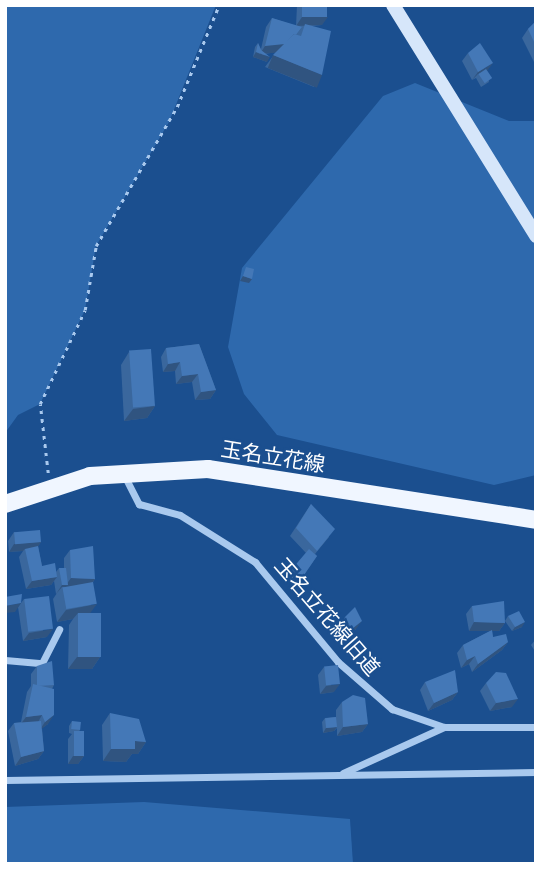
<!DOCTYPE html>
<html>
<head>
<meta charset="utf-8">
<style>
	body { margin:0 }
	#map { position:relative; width:541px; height:869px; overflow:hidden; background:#1b4f8f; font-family:"Work Sans","Noto Sans JP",sans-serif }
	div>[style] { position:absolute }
	.green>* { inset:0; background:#2e69ad }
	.path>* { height:2.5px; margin-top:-1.25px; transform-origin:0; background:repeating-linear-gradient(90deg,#a9c9ee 0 3.5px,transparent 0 8.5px) }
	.street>* { height:7px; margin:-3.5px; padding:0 3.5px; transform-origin:3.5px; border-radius:3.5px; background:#a9c9ee }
	.secondary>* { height:14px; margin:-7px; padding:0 7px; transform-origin:7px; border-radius:7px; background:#d6e6fa }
	.primary>* { height:18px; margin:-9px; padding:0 9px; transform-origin:9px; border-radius:9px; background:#f0f6ff }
	.wall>* { inset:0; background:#3a679d }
	.shaded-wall>* { inset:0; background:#305480; transform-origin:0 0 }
	.building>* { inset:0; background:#4478b7; transform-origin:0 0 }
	span { translate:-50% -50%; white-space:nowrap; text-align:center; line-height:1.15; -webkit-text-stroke:5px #1b4f8f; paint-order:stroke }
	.street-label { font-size:21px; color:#fff }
	.frame { position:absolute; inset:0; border:7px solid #fff; pointer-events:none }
</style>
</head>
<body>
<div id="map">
	<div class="green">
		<i style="clip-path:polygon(5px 5px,216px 5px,169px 122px,96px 246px,85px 310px,40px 404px,18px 415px,5px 433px)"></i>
		<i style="clip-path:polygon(415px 83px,509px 121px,536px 121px,536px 475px,494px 485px,277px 435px,244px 394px,228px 347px,242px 268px,383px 96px)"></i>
		<i style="clip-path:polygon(144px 802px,350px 819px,353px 864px,5px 864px,5px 807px)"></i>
	</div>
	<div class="path">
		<i style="left:48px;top:473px;width:69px;rotate:-96.6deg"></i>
		<i style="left:40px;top:404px;width:104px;rotate:-64.4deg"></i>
		<i style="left:85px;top:310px;width:65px;rotate:-80.2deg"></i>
		<i style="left:96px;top:246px;width:161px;rotate:-59.8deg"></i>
		<i style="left:177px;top:107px;width:110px;rotate:-67.6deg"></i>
	</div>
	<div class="street">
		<i style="left:124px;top:475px;width:33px;rotate:63deg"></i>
		<i style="left:139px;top:504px;width:42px;rotate:15deg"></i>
		<i style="left:180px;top:515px;width:89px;rotate:32.1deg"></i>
		<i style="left:255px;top:562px;width:130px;rotate:50.3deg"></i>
		<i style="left:338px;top:662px;width:72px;rotate:41deg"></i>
		<i style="left:392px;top:709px;width:55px;rotate:19.1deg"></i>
		<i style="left:444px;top:727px;width:92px"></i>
		<i style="left:5px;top:660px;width:37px;rotate:5deg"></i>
		<i style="left:42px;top:663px;width:38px;rotate:-63deg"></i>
		<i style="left:343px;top:773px;width:111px;rotate:-24.5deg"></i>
		<i style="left:5px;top:780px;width:531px;rotate:-0.86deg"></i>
	</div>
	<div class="secondary">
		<i style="left:393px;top:5px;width:272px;rotate:58.2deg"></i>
	</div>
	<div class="primary">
		<i style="left:5px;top:504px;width:89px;rotate:-18.2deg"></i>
		<i style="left:90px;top:476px;width:118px;rotate:-3.4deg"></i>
		<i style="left:208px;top:469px;width:332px;rotate:8.8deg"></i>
	</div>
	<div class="wall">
		<i style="clip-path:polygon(297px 5px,327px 5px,322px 25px,312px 26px,314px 87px,265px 67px,276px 52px,265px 54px,267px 62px,253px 57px,255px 47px,258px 43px,261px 49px,266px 27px,272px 18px,296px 26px)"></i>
		<i style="clip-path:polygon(536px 21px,536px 60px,534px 62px,522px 38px,528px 29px)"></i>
		<i style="clip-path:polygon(468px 53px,487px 71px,489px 82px,481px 87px,476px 78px,472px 80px,462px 61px)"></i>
		<i style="clip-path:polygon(199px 344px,216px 390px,210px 399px,195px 400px,192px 382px,176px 384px,175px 371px,163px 372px,161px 357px,166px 348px)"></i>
		<i style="clip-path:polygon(129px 352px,155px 406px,147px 418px,124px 421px,121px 365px)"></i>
		<i style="clip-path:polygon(311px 504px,329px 537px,315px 554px,317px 556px,296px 586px,286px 578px,306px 553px,290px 536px)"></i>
		<i style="clip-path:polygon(14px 532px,41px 542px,38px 546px,42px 566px,56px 572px,59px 568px,64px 568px,64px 558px,70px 550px,95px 579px,93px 582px,90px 613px,100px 657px,92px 669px,68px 669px,69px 625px,73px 619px,57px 622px,53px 599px,57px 593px,56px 594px,54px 581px,51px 585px,26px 589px,19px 557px,23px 551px,9px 552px,8px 541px)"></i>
		<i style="clip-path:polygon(24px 599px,47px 637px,23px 641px,18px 607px)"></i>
		<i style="clip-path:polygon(472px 606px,505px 623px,499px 631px,492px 631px,493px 637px,508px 642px,502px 650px,472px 672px,469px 664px,461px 668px,457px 653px,463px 645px,490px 631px,469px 631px,466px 614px)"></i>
		<i style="clip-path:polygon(508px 616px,522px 627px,512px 631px,505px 621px)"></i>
		<i style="clip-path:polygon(345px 617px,356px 629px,346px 638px,340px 625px)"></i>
		<i style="clip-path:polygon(536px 639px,536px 653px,531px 645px)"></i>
		<i style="clip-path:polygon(37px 666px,54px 685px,52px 689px,48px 724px,42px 728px,44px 751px,38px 759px,15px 766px,8px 731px,14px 723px,21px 722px,27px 692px,31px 686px,31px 674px)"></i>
		<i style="clip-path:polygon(324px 667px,334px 692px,320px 694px,318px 675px)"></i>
		<i style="clip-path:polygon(425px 682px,458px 692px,452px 700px,428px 711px,420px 690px)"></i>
		<i style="clip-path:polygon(486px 683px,512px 707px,490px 711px,480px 691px)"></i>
		<i style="clip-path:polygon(342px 702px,368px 724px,362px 732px,337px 736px,337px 728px,334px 731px,323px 733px,322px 722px,325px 718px,336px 717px,336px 710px)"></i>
		<i style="clip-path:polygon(110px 713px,146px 742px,138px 754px,132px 754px,126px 762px,103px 761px,102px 725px)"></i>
		<i style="clip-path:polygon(72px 721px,80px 731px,84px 756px,78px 764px,68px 764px,68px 739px,72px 734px,69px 733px,69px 726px)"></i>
	</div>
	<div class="shaded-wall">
		<i style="clip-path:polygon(302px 17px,328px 17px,322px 25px,296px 26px)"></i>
		<i style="clip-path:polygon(302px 27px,283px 52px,261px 54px,270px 57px,267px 62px,253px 57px,256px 52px,260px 54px,265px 46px)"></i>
		<i style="left:273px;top:55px;width:53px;height:14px;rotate:22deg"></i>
		<i style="clip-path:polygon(493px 63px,487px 71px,478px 74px,472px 80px,478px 72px)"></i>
		<i style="clip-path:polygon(243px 276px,252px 279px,249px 283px,240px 281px)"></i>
		<i style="clip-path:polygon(180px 362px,175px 371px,163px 372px,168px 364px)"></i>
		<i style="clip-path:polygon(198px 374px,192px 382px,176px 384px,182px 376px)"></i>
		<i style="clip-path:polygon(216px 390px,210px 399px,195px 400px,201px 392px)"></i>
		<i style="clip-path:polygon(155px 406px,147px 418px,124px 421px,133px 409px)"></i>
		<i style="clip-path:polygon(41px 542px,36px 550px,25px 549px,23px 551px,9px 552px,14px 544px)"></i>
		<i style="clip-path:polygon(57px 577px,51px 585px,26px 589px,32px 581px)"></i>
		<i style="clip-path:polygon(71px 578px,95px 579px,89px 587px,62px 587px,56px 594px,62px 585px,66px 585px)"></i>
		<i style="clip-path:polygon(21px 603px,15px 612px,5px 613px,5px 606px)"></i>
		<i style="clip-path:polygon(97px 604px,88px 616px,78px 613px,73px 619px,57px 622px,66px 610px)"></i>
		<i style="clip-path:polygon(362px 621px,356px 629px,346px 638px,352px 629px)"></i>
		<i style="clip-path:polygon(474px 622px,505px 623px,499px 631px,469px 631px)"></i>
		<i style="clip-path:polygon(525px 622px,522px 627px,512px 631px,515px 627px)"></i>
		<i style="clip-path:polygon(53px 629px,47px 637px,23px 641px,29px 633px)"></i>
		<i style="clip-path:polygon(508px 642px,502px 650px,472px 672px,478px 664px)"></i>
		<i style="clip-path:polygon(475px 656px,469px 664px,461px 668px,467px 660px)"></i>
		<i style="clip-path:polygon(77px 657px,100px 657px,92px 669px,68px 669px)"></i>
		<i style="clip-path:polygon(340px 684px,334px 692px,320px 694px,326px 686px)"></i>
		<i style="clip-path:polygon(458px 692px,452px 700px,428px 711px,434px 703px)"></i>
		<i style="clip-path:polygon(518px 699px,512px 707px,490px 711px,496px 703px)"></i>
		<i style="clip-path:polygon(42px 715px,37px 724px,20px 725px,26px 717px)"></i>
		<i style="clip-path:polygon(54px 715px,48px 724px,39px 731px,45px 722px)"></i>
		<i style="clip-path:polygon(368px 724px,362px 732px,337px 736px,343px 727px)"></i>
		<i style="clip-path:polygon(337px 727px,334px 731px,323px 733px,326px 728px)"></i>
		<i style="clip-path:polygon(135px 741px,146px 742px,138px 754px,132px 754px,126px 762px,103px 761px,111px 749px)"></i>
		<i style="clip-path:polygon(44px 751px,38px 759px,15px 766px,21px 757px)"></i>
		<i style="clip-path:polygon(73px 756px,84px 756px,78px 764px,68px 764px)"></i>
	</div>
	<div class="building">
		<i style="left:302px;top:5px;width:25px;height:12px"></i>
		<i style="clip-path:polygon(272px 18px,302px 27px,296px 35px,294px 34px,285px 44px,265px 46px)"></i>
		<i style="clip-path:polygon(536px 21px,536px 46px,528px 29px)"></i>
		<i style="clip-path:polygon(305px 24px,331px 31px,322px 75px,273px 55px,294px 34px,301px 36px)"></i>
		<i style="clip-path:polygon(258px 43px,261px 50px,270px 57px,256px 52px)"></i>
		<i style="clip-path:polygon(480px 43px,493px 63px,478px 72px,468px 53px)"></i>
		<i style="left:486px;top:69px;width:11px;height:9px;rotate:56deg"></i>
		<i style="clip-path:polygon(246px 267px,254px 269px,252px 279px,243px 276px)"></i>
		<i style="clip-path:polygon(199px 344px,216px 390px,201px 392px,198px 374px,182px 376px,180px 362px,168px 364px,166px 348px)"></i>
		<i style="left:151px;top:349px;width:57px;height:22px;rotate:86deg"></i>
		<i style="clip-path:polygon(311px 504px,335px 529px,317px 551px,296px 528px)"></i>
		<i style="left:40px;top:530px;width:12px;height:26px;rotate:85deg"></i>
		<i style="clip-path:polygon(38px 546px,42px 566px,55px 563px,57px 577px,32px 581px,25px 549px)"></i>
		<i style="clip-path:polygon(93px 546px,95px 579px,71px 578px,70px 550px)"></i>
		<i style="clip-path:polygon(309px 549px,317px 556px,302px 578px,292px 569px)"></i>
		<i style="clip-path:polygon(59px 568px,66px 568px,68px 585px,62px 585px)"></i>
		<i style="left:93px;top:582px;width:22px;height:31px;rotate:80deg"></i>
		<i style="clip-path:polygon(22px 594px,21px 603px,5px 606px,5px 597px)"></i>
		<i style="left:49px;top:596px;width:33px;height:25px;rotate:83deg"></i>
		<i style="clip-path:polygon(504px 601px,505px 623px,474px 622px,472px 606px)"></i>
		<i style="clip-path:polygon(355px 607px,362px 621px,352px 629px,345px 617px)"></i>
		<i style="clip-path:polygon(519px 611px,525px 622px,515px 627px,508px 616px)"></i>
		<i style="left:78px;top:613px;width:23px;height:44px"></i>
		<i style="clip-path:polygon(492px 630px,493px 637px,506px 634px,508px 642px,478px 664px,475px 656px,467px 660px,463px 645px)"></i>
		<i style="clip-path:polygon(52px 661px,54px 685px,37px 686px,37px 666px)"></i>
		<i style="left:338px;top:665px;width:19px;height:14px;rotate:84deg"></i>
		<i style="clip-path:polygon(455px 670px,458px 692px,434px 703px,425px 682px)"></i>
		<i style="clip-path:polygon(496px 672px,506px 673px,518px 699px,496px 703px,486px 683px)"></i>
		<i style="clip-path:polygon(33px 684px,54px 689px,54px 715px,45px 722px,42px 715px,26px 717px)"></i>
		<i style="clip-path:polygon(353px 695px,365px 698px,368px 724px,343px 727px,342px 702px)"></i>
		<i style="clip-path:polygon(110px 713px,139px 719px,146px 742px,135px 741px,135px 749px,111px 749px)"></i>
		<i style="left:336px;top:717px;width:10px;height:11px;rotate:84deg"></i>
		<i style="clip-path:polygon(41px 721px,44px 751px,21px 757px,14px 723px)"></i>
		<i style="left:72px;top:721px;width:9px;height:8px;rotate:6deg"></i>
		<i style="left:74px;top:731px;width:10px;height:25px"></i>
	</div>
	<div class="street-label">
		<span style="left:273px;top:457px;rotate:9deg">玉名立花線</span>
		<span style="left:327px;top:617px;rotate:49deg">玉名立花線旧道</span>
	</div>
	<div class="frame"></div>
</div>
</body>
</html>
